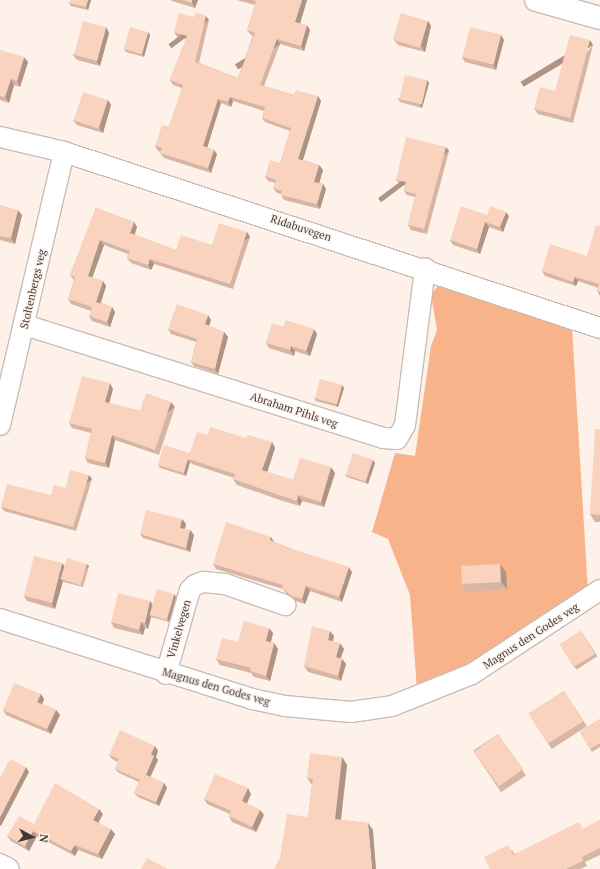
<!DOCTYPE html>
<html>
<head>
<meta charset="utf-8">
<style>
	body { margin:0 }
	#map { position:relative; width:600px; height:869px; overflow:hidden; background:#fdf1ea; font-family:"PT Serif",serif }
	div>[style] { position:absolute }
	.green>* { inset:0; background:#f9b38b }
	.roads { filter:drop-shadow(1px 0 #c9bdb6) drop-shadow(-1px 0 #c9bdb6) drop-shadow(0 1px #c9bdb6) drop-shadow(0 -1px #c9bdb6) }
	.minor>* { height:20px; margin:-10px; padding:0 10px; transform-origin:10px; border-radius:10px; background:#fff }
	.tertiary>* { height:22px; margin:-11px; padding:0 11px; transform-origin:11px; border-radius:11px; background:#fff }
	.wall>* { inset:0; background:#d6b5a3; transform-origin:0 0 }
	.shaded-wall>* { inset:0; background:#ae9485; transform-origin:0 0 }
	.building>* { inset:0; background:#f9d3be; transform-origin:0 0 }
	span { translate:-50% -50%; white-space:nowrap; text-align:center; line-height:1.15; -webkit-text-stroke:3px #fdf1ea; paint-order:stroke }
	.street-label { font-size:11px; color:#3f3b38 }
	.north { position:absolute; left:12px; top:817px; width:40px; height:40px; -webkit-text-stroke:3px #fdf1ea; paint-order:stroke; rotate:97deg; font-size:11px; font-weight:700; line-height:16px; text-align:center; color:#3f3b38 }
	.north::after { content:''; display:block; margin:auto; width:14px; height:18px; background:#3f3b38; clip-path:polygon(50% 0,100% 100%,50% 72%,0 100%) }
</style>
</head>
<body>
<div id="map">
	<div class="green">
		<i style="clip-path:polygon(440px 283px,572px 327px,588px 592px,464px 670px,417px 689px,410px 595px,388px 539px,372px 532px,395px 453px,415px 456px,431px 346px,437px 330px,431px 295px)"></i>
	</div>
	<div class="roads">
		<div class="minor">
			<i style="left:0;top:137px;width:66px;rotate:13.2deg"></i>
			<i style="left:64px;top:152px;width:564px;rotate:18.18deg"></i>
			<i style="left:25px;top:325px;width:375px;rotate:17.5deg"></i>
			<i style="left:383px;top:438px;width:14px;rotate:4deg"></i>
			<i style="left:397px;top:439px;width:16px;rotate:-60deg"></i>
			<i style="left:405px;top:425px;width:158px;rotate:-82.7deg"></i>
			<i style="left:0;top:425px;width:280px;rotate:-76.8deg"></i>
			<i style="left:0;top:619px;width:264px;rotate:17.6deg"></i>
			<i style="left:252px;top:699px;width:34px;rotate:12deg"></i>
			<i style="left:285px;top:706px;width:66px;rotate:5.2deg"></i>
			<i style="left:351px;top:712px;width:41px;rotate:-8.3deg"></i>
			<i style="left:392px;top:706px;width:86px;rotate:-21.8deg"></i>
			<i style="left:472px;top:674px;width:153px;rotate:-33.3deg"></i>
			<i style="left:166px;top:674px;width:87px;rotate:-74.1deg"></i>
			<i style="left:190px;top:590px;width:7px;rotate:-45deg"></i>
			<i style="left:195px;top:585px;width:9px;rotate:-21deg"></i>
			<i style="left:203px;top:582px;width:22px;rotate:5deg"></i>
			<i style="left:225px;top:584px;width:64px;rotate:19.3deg"></i>
			<i style="left:0;top:864px;width:10px;rotate:29deg"></i>
		</div>
		<div class="tertiary">
			<i style="left:536px;top:0;width:66px;rotate:15.7deg"></i>
		</div>
	</div>
	<div class="wall">
		<i style="clip-path:polygon(91px 0,88px 10px,71px 6px,69px 3px)"></i>
		<i style="clip-path:polygon(171px 0,198px 0,195px 8px,172px 1px)"></i>
		<i style="clip-path:polygon(237px 0,307px 0,300px 23px,310px 30px,304px 51px,280px 44px,264px 86px,294px 95px,318px 96px,321px 101px,303px 160px,319px 165px,323px 170px,319px 183px,323px 184px,326px 189px,320px 209px,284px 200px,281px 194px,277px 193px,273px 188px,275px 183px,268px 181px,265px 176px,280px 163px,290px 131px,265px 122px,262px 118px,264px 111px,233px 101px,231px 107px,221px 103px,207px 148px,214px 150px,217px 154px,211px 173px,164px 158px,160px 153px,161px 152px,158px 151px,155px 146px,169px 127px,182px 88px,173px 85px,170px 80px,186px 39px,177px 37px,174px 32px,209px 20px,199px 63px,238px 78px,253px 36px,251px 35px,247px 30px,255px 5px)"></i>
		<i style="clip-path:polygon(428px 21px,431px 26px,425px 52px,398px 45px,394px 40px)"></i>
		<i style="clip-path:polygon(106px 27px,109px 33px,100px 66px,77px 60px,73px 55px)"></i>
		<i style="clip-path:polygon(150px 35px,144px 57px,126px 52px,124px 49px)"></i>
		<i style="clip-path:polygon(501px 35px,504px 40px,496px 70px,465px 62px,462px 57px)"></i>
		<i style="clip-path:polygon(593px 45px,573px 123px,538px 114px,534px 109px,555px 91px)"></i>
		<i style="clip-path:polygon(0 50px,28px 62px,20px 87px,14px 85px,9px 103px,0 100px)"></i>
		<i style="clip-path:polygon(427px 80px,429px 83px,422px 108px,400px 102px,398px 99px)"></i>
		<i style="clip-path:polygon(108px 100px,111px 105px,103px 133px,77px 125px,73px 120px)"></i>
		<i style="clip-path:polygon(446px 147px,449px 151px,427px 234px,411px 230px,408px 225px,415px 197px,407px 195px,404px 191px,405px 186px,400px 184px,396px 180px)"></i>
		<i style="clip-path:polygon(0 205px,22px 215px,15px 244px,0 240px)"></i>
		<i style="clip-path:polygon(96px 208px,134px 222px,137px 227px,135px 235px,176px 250px,212px 245px,247px 232px,250px 237px,233px 289px,154px 264px,151px 270px,131px 263px,127px 258px,128px 254px,104px 245px,92px 278px,103px 281px,106px 286px,101px 303px,112px 307px,115px 312px,110px 327px,92px 321px,89px 316px,91px 311px,71px 304px,68px 299px,74px 280px,70px 275px)"></i>
		<i style="clip-path:polygon(487px 215px,509px 216px,503px 232px,489px 227px,480px 254px,453px 245px,450px 240px)"></i>
		<i style="clip-path:polygon(600px 226px,600px 296px,597px 291px,598px 288px,578px 281px,576px 286px,545px 276px,542px 271px,587px 256px)"></i>
		<i style="clip-path:polygon(211px 320px,209px 326px,224px 332px,228px 337px,218px 374px,194px 366px,191px 362px,196px 342px,171px 334px,168px 329px)"></i>
		<i style="clip-path:polygon(283px 327px,317px 334px,310px 356px,295px 351px,294px 356px,269px 348px,266px 343px)"></i>
		<i style="clip-path:polygon(342px 385px,344px 388px,338px 407px,316px 401px,314px 398px)"></i>
		<i style="clip-path:polygon(113px 389px,109px 403px,140px 411px,175px 407px,159px 455px,115px 440px,109px 468px,88px 463px,85px 458px,91px 433px,72px 428px,69px 423px)"></i>
		<i style="clip-path:polygon(600px 429px,600px 522px,595px 522px,590px 514px)"></i>
		<i style="clip-path:polygon(207px 435px,246px 438px,272px 442px,275px 448px,267px 472px,293px 480px,335px 473px,324px 507px,302px 501px,300px 506px,280px 500px,237px 485px,233px 479px,234px 478px,192px 464px,190px 462px,186px 476px,160px 468px,158px 465px,190px 453px)"></i>
		<i style="clip-path:polygon(373px 460px,375px 463px,368px 484px,347px 477px,345px 475px)"></i>
		<i style="clip-path:polygon(92px 479px,76px 531px,4px 511px,1px 507px,51px 495px)"></i>
		<i style="clip-path:polygon(182px 519px,186px 524px,184px 529px,190px 530px,194px 535px,190px 552px,143px 538px,140px 534px)"></i>
		<i style="clip-path:polygon(271px 537px,274px 542px,352px 572px,342px 602px,310px 591px,305px 604px,295px 601px,286px 593px,283px 589px,216px 569px,213px 564px)"></i>
		<i style="clip-path:polygon(89px 566px,83px 587px,64px 582px,63px 581px,55px 609px,27px 601px,24px 596px,65px 567px)"></i>
		<i style="clip-path:polygon(506px 572px,507px 589px,467px 592px,462px 584px)"></i>
		<i style="clip-path:polygon(174px 594px,176px 597px,169px 622px,151px 617px,148px 629px,145px 628px,143px 635px,114px 628px,111px 622px,150px 601px,153px 605px)"></i>
		<i style="clip-path:polygon(330px 631px,334px 636px,333px 641px,344px 649px,341px 658px,342px 659px,346px 664px,341px 681px,308px 672px,304px 666px)"></i>
		<i style="left:581px;top:631px;width:30px;height:25px;rotate:57deg"></i>
		<i style="clip-path:polygon(273px 633px,271px 642px,274px 643px,278px 649px,270px 681px,254px 677px,251px 673px,220px 665px,216px 659px,238px 642px)"></i>
		<i style="left:564px;top:691px;width:42px;height:42px;rotate:57deg"></i>
		<i style="clip-path:polygon(41px 694px,44px 699px,42px 704px,56px 710px,60px 715px,51px 734px,6px 715px,3px 710px)"></i>
		<i style="clip-path:polygon(600px 719px,600px 747px,592px 752px,580px 732px)"></i>
		<i style="left:498px;top:734px;width:50px;height:30px;rotate:56deg"></i>
		<i style="clip-path:polygon(155px 746px,158px 751px,156px 757px,158px 760px,150px 777px,164px 783px,167px 788px,159px 806px,138px 797px,134px 793px,139px 782px,119px 773px,115px 769px,118px 762px,112px 759px,109px 755px)"></i>
		<i style="clip-path:polygon(342px 757px,347px 765px,341px 820px,368px 823px,373px 830px,308px 817px,312px 785px,307px 778px)"></i>
		<i style="clip-path:polygon(251px 794px,247px 804px,260px 810px,264px 815px,256px 832px,232px 822px,229px 816px,230px 814px,207px 804px,204px 799px)"></i>
		<i style="clip-path:polygon(103px 814px,98px 822px,115px 834px,102px 859px,78px 850px,75px 856px,37px 836px,29px 851px,11px 841px,7px 836px,34px 824px)"></i>
		<i style="clip-path:polygon(600px 820px,600px 855px,585px 862px,587px 866px,580px 869px,490px 869px,512px 850px,514px 854px,584px 829px)"></i>
	</div>
	<div class="shaded-wall">
		<i style="clip-path:polygon(88px 0,91px 0,88px 10px,86px 7px)"></i>
		<i style="clip-path:polygon(192px 0,198px 0,195px 8px,192px 3px)"></i>
		<i style="clip-path:polygon(302px 0,307px 0,299px 27px,295px 22px)"></i>
		<i style="left:206px;top:16px;width:5px;height:47px;rotate:53deg"></i>
		<i style="clip-path:polygon(428px 21px,431px 26px,425px 52px,421px 46px)"></i>
		<i style="clip-path:polygon(307px 25px,310px 30px,304px 51px,301px 46px)"></i>
		<i style="clip-path:polygon(106px 27px,109px 33px,100px 66px,96px 61px)"></i>
		<i style="clip-path:polygon(148px 32px,150px 35px,144px 57px,142px 54px)"></i>
		<i style="clip-path:polygon(501px 35px,504px 40px,496px 70px,493px 64px)"></i>
		<i style="left:277px;top:39px;width:6px;height:49px;rotate:59deg"></i>
		<i style="left:590px;top:40px;width:6px;height:81px;rotate:59deg"></i>
		<i style="clip-path:polygon(24px 57px,28px 62px,20px 87px,17px 81px)"></i>
		<i style="clip-path:polygon(11px 79px,14px 85px,9px 103px,5px 97px)"></i>
		<i style="clip-path:polygon(427px 80px,429px 83px,422px 108px,420px 105px)"></i>
		<i style="clip-path:polygon(318px 96px,321px 101px,302px 163px,298px 159px)"></i>
		<i style="clip-path:polygon(230px 97px,233px 101px,231px 107px,228px 102px)"></i>
		<i style="clip-path:polygon(218px 99px,221px 103px,206px 151px,203px 146px)"></i>
		<i style="clip-path:polygon(108px 100px,111px 105px,103px 133px,99px 128px)"></i>
		<i style="left:446px;top:147px;width:5px;height:85px;rotate:53deg"></i>
		<i style="clip-path:polygon(214px 150px,217px 154px,211px 173px,208px 168px)"></i>
		<i style="clip-path:polygon(319px 165px,323px 170px,318px 187px,314px 182px)"></i>
		<i style="clip-path:polygon(323px 184px,326px 189px,320px 209px,317px 204px)"></i>
		<i style="clip-path:polygon(18px 210px,22px 215px,15px 244px,11px 238px)"></i>
		<i style="clip-path:polygon(506px 212px,509px 216px,503px 232px,500px 227px)"></i>
		<i style="clip-path:polygon(134px 222px,137px 227px,133px 238px,130px 233px)"></i>
		<i style="clip-path:polygon(485px 222px,489px 227px,480px 254px,477px 249px)"></i>
		<i style="left:247px;top:232px;width:6px;height:55px;rotate:59deg"></i>
		<i style="clip-path:polygon(100px 240px,104px 245px,91px 281px,88px 276px)"></i>
		<i style="clip-path:polygon(150px 259px,154px 264px,151px 270px,148px 265px)"></i>
		<i style="clip-path:polygon(575px 277px,578px 281px,576px 286px,573px 282px)"></i>
		<i style="clip-path:polygon(103px 281px,106px 286px,99px 307px,96px 302px)"></i>
		<i style="clip-path:polygon(112px 307px,115px 312px,110px 327px,107px 322px)"></i>
		<i style="clip-path:polygon(208px 315px,211px 320px,208px 329px,205px 324px)"></i>
		<i style="clip-path:polygon(314px 329px,317px 334px,310px 356px,306px 351px)"></i>
		<i style="clip-path:polygon(224px 332px,228px 337px,218px 374px,215px 369px)"></i>
		<i style="clip-path:polygon(291px 346px,295px 351px,294px 356px,290px 350px)"></i>
		<i style="clip-path:polygon(110px 383px,113px 389px,108px 407px,105px 402px)"></i>
		<i style="clip-path:polygon(342px 385px,344px 388px,338px 407px,336px 405px)"></i>
		<i style="left:171px;top:402px;width:6px;height:51px;rotate:51deg"></i>
		<i style="clip-path:polygon(112px 435px,115px 440px,109px 468px,105px 463px)"></i>
		<i style="clip-path:polygon(272px 442px,275px 448px,266px 476px,262px 470px)"></i>
		<i style="clip-path:polygon(188px 460px,190px 462px,186px 476px,184px 473px)"></i>
		<i style="clip-path:polygon(373px 460px,375px 463px,368px 484px,366px 482px)"></i>
		<i style="clip-path:polygon(331px 467px,335px 473px,324px 507px,321px 502px)"></i>
		<i style="left:89px;top:475px;width:5px;height:54px;rotate:53deg"></i>
		<i style="clip-path:polygon(298px 495px,302px 501px,300px 506px,297px 501px)"></i>
		<i style="clip-path:polygon(182px 519px,186px 524px,184px 533px,180px 528px)"></i>
		<i style="clip-path:polygon(190px 530px,194px 535px,190px 552px,186px 548px)"></i>
		<i style="clip-path:polygon(271px 537px,274px 542px,270px 540px)"></i>
		<i style="clip-path:polygon(62px 563px,66px 568px,62px 579px,63px 581px,55px 609px,52px 604px)"></i>
		<i style="left:87px;top:564px;width:3px;height:22px;rotate:45deg"></i>
		<i style="clip-path:polygon(500px 564px,506px 572px,507px 589px,501px 582px)"></i>
		<i style="clip-path:polygon(349px 567px,352px 572px,342px 602px,339px 597px)"></i>
		<i style="clip-path:polygon(306px 586px,310px 591px,305px 604px,302px 599px)"></i>
		<i style="clip-path:polygon(174px 594px,176px 597px,169px 622px,167px 619px)"></i>
		<i style="clip-path:polygon(150px 601px,154px 607px,150px 615px,151px 617px,148px 629px,145px 623px)"></i>
		<i style="clip-path:polygon(141px 622px,145px 628px,143px 635px,139px 630px)"></i>
		<i style="clip-path:polygon(269px 628px,273px 633px,270px 646px,266px 641px)"></i>
		<i style="clip-path:polygon(330px 631px,334px 636px,332px 645px,328px 640px)"></i>
		<i style="clip-path:polygon(274px 643px,278px 649px,270px 681px,266px 676px)"></i>
		<i style="clip-path:polygon(340px 643px,344px 649px,339px 662px,336px 657px)"></i>
		<i style="clip-path:polygon(342px 659px,346px 664px,341px 681px,338px 676px)"></i>
		<i style="clip-path:polygon(41px 694px,44px 699px,41px 707px,37px 702px)"></i>
		<i style="clip-path:polygon(56px 710px,60px 715px,51px 734px,47px 729px)"></i>
		<i style="clip-path:polygon(155px 746px,158px 751px,156px 757px,158px 760px,149px 780px,146px 775px,151px 754px)"></i>
		<i style="clip-path:polygon(342px 757px,347px 765px,340px 827px,335px 819px)"></i>
		<i style="clip-path:polygon(26px 767px,29px 772px,1px 826px,0 825px,0 817px)"></i>
		<i style="clip-path:polygon(164px 783px,167px 788px,159px 806px,156px 802px)"></i>
		<i style="clip-path:polygon(248px 788px,251px 794px,245px 807px,242px 801px)"></i>
		<i style="clip-path:polygon(99px 809px,103px 814px,97px 825px,93px 820px)"></i>
		<i style="clip-path:polygon(260px 810px,264px 815px,256px 832px,252px 827px)"></i>
		<i style="clip-path:polygon(368px 823px,373px 830px,376px 869px,372px 869px)"></i>
		<i style="clip-path:polygon(111px 829px,115px 834px,102px 859px,98px 854px)"></i>
		<i style="clip-path:polygon(33px 831px,37px 836px,29px 851px,25px 846px)"></i>
		<i style="clip-path:polygon(75px 845px,78px 850px,75px 856px,71px 851px)"></i>
	</div>
	<div class="building">
		<i style="clip-path:polygon(70px 0,88px 0,86px 7px,69px 3px)"></i>
		<i style="clip-path:polygon(182px 0,192px 0,192px 3px)"></i>
		<i style="clip-path:polygon(252px 0,302px 0,295px 22px,307px 25px,301px 46px,277px 39px,260px 85px,294px 95px,296px 90px,318px 96px,298px 159px,319px 165px,314px 182px,323px 184px,317px 204px,281px 195px,282px 191px,273px 188px,276px 180px,265px 176px,270px 160px,280px 163px,291px 128px,262px 118px,265px 107px,230px 97px,228px 102px,218px 99px,203px 146px,214px 150px,208px 168px,160px 153px,162px 148px,155px 146px,162px 125px,169px 127px,183px 85px,170px 80px,187px 36px,174px 32px,179px 13px,194px 17px,196px 12px,206px 16px,195px 62px,238px 78px,255px 33px,247px 30px,256px 1px)"></i>
		<i style="left:401px;top:13px;width:28px;height:28px;rotate:17deg"></i>
		<i style="left:83px;top:21px;width:24px;height:35px;rotate:15deg"></i>
		<i style="left:130px;top:27px;width:19px;height:23px;rotate:16deg"></i>
		<i style="left:470px;top:27px;width:32px;height:31px;rotate:14deg"></i>
		<i style="clip-path:polygon(570px 35px,590px 40px,570px 118px,534px 109px,540px 87px,555px 91px)"></i>
		<i style="clip-path:polygon(0 50px,24px 57px,17px 81px,11px 79px,5px 97px,0 96px)"></i>
		<i style="left:405px;top:75px;width:23px;height:25px;rotate:13deg"></i>
		<i style="left:83px;top:92px;width:26px;height:30px;rotate:18deg"></i>
		<i style="clip-path:polygon(406px 137px,446px 147px,424px 229px,408px 225px,416px 194px,404px 191px,406px 182px,396px 180px)"></i>
		<i style="clip-path:polygon(0 205px,18px 210px,11px 238px,0 236px)"></i>
		<i style="clip-path:polygon(461px 206px,487px 215px,490px 206px,506px 212px,500px 227px,485px 222px,477px 249px,450px 240px)"></i>
		<i style="clip-path:polygon(96px 208px,134px 222px,130px 233px,176px 250px,181px 235px,212px 245px,219px 223px,247px 232px,230px 284px,150px 259px,148px 265px,127px 258px,130px 251px,100px 240px,88px 276px,103px 281px,96px 302px,112px 307px,107px 322px,89px 316px,92px 307px,68px 299px,75px 277px,70px 275px)"></i>
		<i style="clip-path:polygon(596px 225px,600px 226px,600px 292px,597px 291px,599px 284px,575px 277px,573px 282px,542px 271px,550px 244px,587px 256px)"></i>
		<i style="clip-path:polygon(177px 304px,208px 315px,205px 324px,224px 332px,215px 369px,191px 362px,197px 339px,168px 329px)"></i>
		<i style="clip-path:polygon(286px 320px,314px 329px,306px 351px,291px 346px,290px 350px,266px 343px,272px 323px,283px 327px)"></i>
		<i style="clip-path:polygon(82px 376px,110px 383px,105px 402px,140px 411px,146px 393px,171px 402px,155px 450px,112px 435px,105px 463px,85px 458px,92px 429px,69px 423px)"></i>
		<i style="left:320px;top:379px;width:23px;height:20px;rotate:15deg"></i>
		<i style="clip-path:polygon(210px 427px,246px 438px,248px 435px,272px 442px,262px 470px,293px 480px,300px 458px,331px 467px,321px 502px,298px 495px,297px 501px,276px 494px,233px 479px,235px 474px,188px 459px,197px 432px,207px 435px)"></i>
		<i style="clip-path:polygon(595px 429px,600px 429px,600px 515px,590px 514px)"></i>
		<i style="left:164px;top:445px;width:27px;height:21px;rotate:17deg"></i>
		<i style="left:353px;top:453px;width:21px;height:23px;rotate:19deg"></i>
		<i style="clip-path:polygon(70px 470px,89px 475px,73px 527px,1px 507px,7px 484px,51px 495px,54px 485px,66px 488px)"></i>
		<i style="clip-path:polygon(146px 510px,182px 519px,180px 528px,190px 530px,186px 548px,140px 534px)"></i>
		<i style="clip-path:polygon(226px 522px,271px 537px,270px 540px,280px 545px,349px 567px,339px 597px,306px 586px,302px 599px,292px 596px,282px 588px,283px 585px,213px 564px)"></i>
		<i style="left:34px;top:556px;width:29px;height:41px;rotate:14deg"></i>
		<i style="left:67px;top:558px;width:21px;height:22px;rotate:17deg"></i>
		<i style="left:500px;top:564px;width:18px;height:39px;rotate:87deg"></i>
		<i style="left:157px;top:589px;width:18px;height:27px;rotate:16deg"></i>
		<i style="clip-path:polygon(118px 593px,150px 601px,145px 623px,141px 622px,139px 630px,111px 622px)"></i>
		<i style="clip-path:polygon(244px 621px,269px 628px,266px 641px,274px 643px,266px 676px,250px 671px,251px 668px,216px 659px,222px 638px,238px 642px)"></i>
		<i style="clip-path:polygon(312px 626px,330px 631px,328px 640px,340px 643px,336px 657px,342px 659px,338px 676px,304px 666px)"></i>
		<i style="left:581px;top:631px;width:27px;height:25px;rotate:59deg"></i>
		<i style="clip-path:polygon(14px 683px,41px 694px,37px 702px,56px 710px,47px 729px,3px 710px)"></i>
		<i style="left:564px;top:691px;width:36px;height:42px;rotate:58deg"></i>
		<i style="clip-path:polygon(600px 719px,600px 743px,590px 749px,580px 732px)"></i>
		<i style="clip-path:polygon(120px 730px,155px 746px,151px 754px,154px 756px,146px 775px,164px 783px,156px 802px,134px 793px,140px 780px,115px 769px,119px 759px,109px 755px)"></i>
		<i style="left:498px;top:734px;width:43px;height:30px;rotate:54deg"></i>
		<i style="clip-path:polygon(310px 753px,342px 757px,335px 819px,368px 823px,372px 869px,274px 869px,280px 857px,287px 814px,308px 817px,313px 779px,307px 778px)"></i>
		<i style="clip-path:polygon(10px 759px,26px 767px,0 817px,0 778px)"></i>
		<i style="clip-path:polygon(215px 774px,248px 788px,242px 801px,260px 810px,252px 827px,229px 816px,231px 811px,204px 799px)"></i>
		<i style="clip-path:polygon(55px 783px,99px 809px,93px 820px,111px 829px,98px 854px,75px 845px,71px 851px,33px 831px,25px 846px,7px 836px,19px 816px,34px 824px)"></i>
		<i style="clip-path:polygon(600px 820px,600px 848px,582px 857px,583px 861px,566px 869px,490px 869px,484px 857px,508px 845px,513px 855px,579px 822px,583px 829px)"></i>
		<i style="clip-path:polygon(147px 858px,168px 869px,141px 869px)"></i>
	</div>
	<div class="street-label">
		<span style="left:301px;top:228px;rotate:18deg">Ridabuvegen</span>
		<span style="left:33px;top:289px;rotate:-77deg">Stoltenbergs veg</span>
		<span style="left:294px;top:410px;rotate:18deg">Abraham Pihls veg</span>
		<span style="left:179px;top:629px;rotate:-74deg">Vinkelvegen</span>
		<span style="left:531px;top:636px;rotate:-33deg">Magnus den Godes veg</span>
		<span style="left:216px;top:687px;rotate:16deg">Magnus den Godes veg</span>
	</div>
	<div class="north">N</div>
</div>
</body>
</html>
